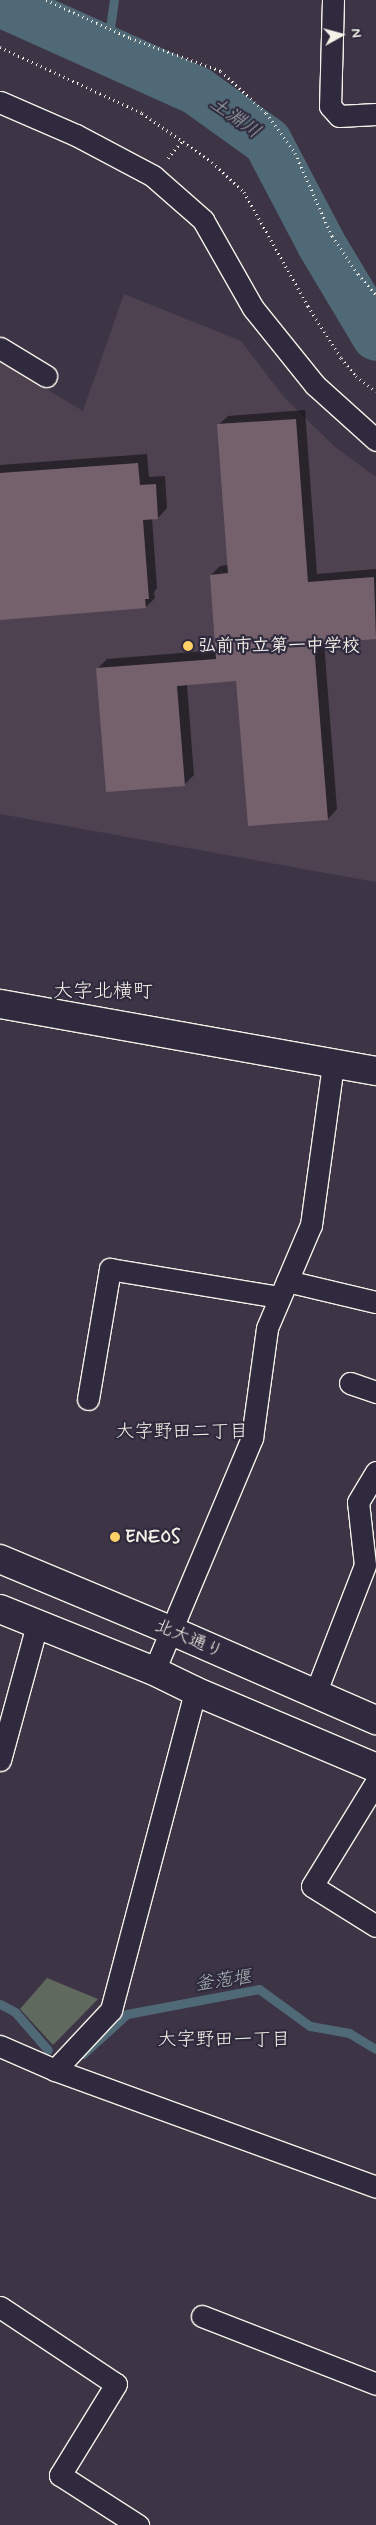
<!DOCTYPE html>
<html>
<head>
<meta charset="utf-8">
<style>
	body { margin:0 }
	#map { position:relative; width:376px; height:2525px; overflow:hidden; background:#3d3546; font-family:Mynerve,"Klee One",sans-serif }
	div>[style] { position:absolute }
	.built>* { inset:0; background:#4e4251 }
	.green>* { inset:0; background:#60695d }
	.shadow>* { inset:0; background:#0007 }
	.stream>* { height:9px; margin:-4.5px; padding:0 4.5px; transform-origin:4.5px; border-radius:4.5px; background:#506977 }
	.river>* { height:49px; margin:-24.5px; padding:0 24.5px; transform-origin:24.5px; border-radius:24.5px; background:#506977 }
	.building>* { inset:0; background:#75616c }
	.path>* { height:3px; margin-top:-1.5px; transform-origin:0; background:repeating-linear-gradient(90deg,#f4f1e8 0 1px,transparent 0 5px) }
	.roads { filter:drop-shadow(1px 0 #f4f1e8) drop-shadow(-1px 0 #f4f1e8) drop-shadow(0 1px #f4f1e8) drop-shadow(0 -1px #f4f1e8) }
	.street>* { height:21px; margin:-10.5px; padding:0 10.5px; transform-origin:10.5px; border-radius:10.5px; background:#2f2a3d }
	.secondary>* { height:28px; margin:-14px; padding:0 14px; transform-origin:14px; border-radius:14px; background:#2f2a3d }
	.dots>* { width:14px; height:14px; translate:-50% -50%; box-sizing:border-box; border:2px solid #2f2a3d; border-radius:50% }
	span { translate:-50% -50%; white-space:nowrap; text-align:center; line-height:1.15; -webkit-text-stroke:4.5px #2f2a3d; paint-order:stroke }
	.poi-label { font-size:18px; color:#f4f1e8; font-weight:700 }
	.left { translate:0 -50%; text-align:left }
	.street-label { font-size:18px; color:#f4f1e8 }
	.water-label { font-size:19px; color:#aab4b5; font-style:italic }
	.neighbourhood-label { font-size:19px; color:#f4f1e8 }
	.quarter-label { font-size:20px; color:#f4f1e8 }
	.north { position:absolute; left:316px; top:10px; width:50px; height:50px; -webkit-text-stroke:4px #2f2a3d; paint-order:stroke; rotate:83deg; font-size:14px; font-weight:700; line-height:20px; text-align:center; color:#f4f1e8 }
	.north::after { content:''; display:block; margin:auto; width:18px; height:22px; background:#f4f1e8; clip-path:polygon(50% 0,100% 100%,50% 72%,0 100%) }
</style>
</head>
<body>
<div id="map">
	<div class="built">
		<i style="clip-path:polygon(124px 294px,241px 341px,283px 396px,335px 447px,376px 477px,376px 882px,0 814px,0 361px,83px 411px)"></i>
	</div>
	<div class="green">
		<i style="clip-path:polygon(47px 1978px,98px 1999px,53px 2045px,20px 2009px)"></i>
	</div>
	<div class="shadow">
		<i style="clip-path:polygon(305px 410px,317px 574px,376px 569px,376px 638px,324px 642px,337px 809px,328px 819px,238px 679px,187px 684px,194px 775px,184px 785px,98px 668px,107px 659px,217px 650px,211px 575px,220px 566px,229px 565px,218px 425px,228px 416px)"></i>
		<i style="clip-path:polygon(147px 454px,149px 477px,165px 476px,167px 508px,158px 518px,152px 518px,157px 588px,154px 592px,155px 598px,146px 607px,0 618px,0 465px)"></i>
	</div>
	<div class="stream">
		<i style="left:107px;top:49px;width:49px;rotate:-81.9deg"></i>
		<i style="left:0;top:2004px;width:17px;rotate:28deg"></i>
		<i style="left:15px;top:2012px;width:50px;rotate:49deg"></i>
		<i style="left:83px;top:2054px;width:59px;rotate:-42.3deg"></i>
		<i style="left:127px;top:2014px;width:134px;rotate:-10.7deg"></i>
		<i style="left:259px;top:1989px;width:63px;rotate:36deg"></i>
		<i style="left:310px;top:2026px;width:40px;rotate:10deg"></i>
		<i style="left:349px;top:2033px;width:31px;rotate:31deg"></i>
	</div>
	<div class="river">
		<i style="left:0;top:2px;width:215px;rotate:24.2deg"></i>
		<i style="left:196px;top:90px;width:87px;rotate:35.7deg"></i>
		<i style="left:267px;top:141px;width:116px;rotate:62.3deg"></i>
		<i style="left:321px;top:244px;width:107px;rotate:59.1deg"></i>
	</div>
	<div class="building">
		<i style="clip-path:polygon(296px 419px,308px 582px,374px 577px,376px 639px,314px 644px,328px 820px,248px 826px,236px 681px,177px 686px,185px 786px,106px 792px,96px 668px,216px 659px,210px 575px,228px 573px,217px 424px)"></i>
		<i style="clip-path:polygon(138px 463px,140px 485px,156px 484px,158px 519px,143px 520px,149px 599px,145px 599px,146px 608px,0 620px,0 473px)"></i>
	</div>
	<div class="path">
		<i style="left:46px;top:0;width:92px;rotate:24.3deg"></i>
		<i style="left:130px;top:38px;width:97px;rotate:19.9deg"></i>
		<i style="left:221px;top:71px;width:62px;rotate:43deg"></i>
		<i style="left:266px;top:113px;width:49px;rotate:54.1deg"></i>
		<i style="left:295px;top:153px;width:91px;rotate:66deg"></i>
		<i style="left:332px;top:236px;width:46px;rotate:55.6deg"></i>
		<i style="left:358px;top:274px;width:28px;rotate:49deg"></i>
		<i style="left:0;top:47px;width:157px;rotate:24.9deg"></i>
		<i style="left:142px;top:113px;width:85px;rotate:35deg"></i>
		<i style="left:212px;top:162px;width:44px;rotate:43.2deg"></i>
		<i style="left:244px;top:192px;width:131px;rotate:60.7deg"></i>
		<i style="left:308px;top:306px;width:62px;rotate:57.6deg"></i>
		<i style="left:341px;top:358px;width:23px;rotate:50deg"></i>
		<i style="left:356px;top:376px;width:25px;rotate:37deg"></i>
		<i style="left:168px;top:158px;width:22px;rotate:-51deg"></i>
	</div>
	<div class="roads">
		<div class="street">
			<i style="left:333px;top:0;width:106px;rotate:91.6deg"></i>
			<i style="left:330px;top:106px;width:13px;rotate:48deg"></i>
			<i style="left:339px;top:116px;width:37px;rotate:-3deg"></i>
			<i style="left:0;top:102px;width:83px;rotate:23.5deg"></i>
			<i style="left:76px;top:135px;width:87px;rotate:28deg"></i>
			<i style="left:153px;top:176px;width:67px;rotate:41.3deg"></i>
			<i style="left:203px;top:220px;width:101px;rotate:60.4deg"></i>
			<i style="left:253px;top:308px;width:99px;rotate:51.2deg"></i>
			<i style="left:315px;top:385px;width:82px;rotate:42deg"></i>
			<i style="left:0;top:348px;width:54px;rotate:31.3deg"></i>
			<i style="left:287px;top:1281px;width:91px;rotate:13.3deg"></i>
			<i style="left:350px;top:1383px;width:28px;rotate:19deg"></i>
			<i style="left:88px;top:1399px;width:132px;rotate:-80.4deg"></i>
			<i style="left:110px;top:1269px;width:172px;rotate:9.4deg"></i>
			<i style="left:154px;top:1671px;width:253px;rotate:-67.2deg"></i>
			<i style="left:252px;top:1438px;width:111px;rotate:-82.2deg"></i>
			<i style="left:267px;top:1328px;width:112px;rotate:-66.9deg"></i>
			<i style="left:311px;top:1225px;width:162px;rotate:-82.2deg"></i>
			<i style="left:315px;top:1694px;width:138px;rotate:-68.8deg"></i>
			<i style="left:365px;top:1565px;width:63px;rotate:-96.3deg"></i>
			<i style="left:358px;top:1502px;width:35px;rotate:-59deg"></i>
			<i style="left:0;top:1760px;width:140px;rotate:-74.7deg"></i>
			<i style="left:376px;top:1782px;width:122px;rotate:121.6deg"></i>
			<i style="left:312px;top:1886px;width:75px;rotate:32deg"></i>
			<i style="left:0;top:2046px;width:60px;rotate:23.6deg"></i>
			<i style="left:55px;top:2070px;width:342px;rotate:20deg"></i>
			<i style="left:55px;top:2070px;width:82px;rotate:-47deg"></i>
			<i style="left:111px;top:2010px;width:330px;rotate:-75.2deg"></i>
			<i style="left:0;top:2307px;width:139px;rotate:33.6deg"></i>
			<i style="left:116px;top:2384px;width:107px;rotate:121.6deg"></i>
			<i style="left:60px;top:2475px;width:93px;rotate:32.7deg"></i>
			<i style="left:202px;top:2316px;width:187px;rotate:21.3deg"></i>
		</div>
		<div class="secondary">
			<i style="left:0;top:1004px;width:382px;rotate:10.1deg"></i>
			<i style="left:0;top:1559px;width:186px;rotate:22.7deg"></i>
			<i style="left:172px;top:1631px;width:223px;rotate:23.6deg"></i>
			<i style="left:0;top:1609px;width:166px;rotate:21.9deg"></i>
			<i style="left:154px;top:1671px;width:46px;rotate:26deg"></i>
			<i style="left:195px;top:1691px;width:197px;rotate:23deg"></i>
		</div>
	</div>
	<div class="dots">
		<i style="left:188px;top:646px;background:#ffd166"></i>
		<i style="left:115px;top:1537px;background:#ffd166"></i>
	</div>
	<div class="poi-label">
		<span class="left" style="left:198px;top:646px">弘前市立第一中学校</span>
		<span class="left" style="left:125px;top:1537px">ENEOS</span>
	</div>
	<div class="street-label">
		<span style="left:189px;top:1639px;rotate:23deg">北大通り</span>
	</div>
	<div class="water-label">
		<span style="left:235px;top:118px;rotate:35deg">土淵川</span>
		<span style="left:223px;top:1981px;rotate:-8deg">釜萢堰</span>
	</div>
	<div class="neighbourhood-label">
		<span style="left:182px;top:1432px">大字野田二丁目</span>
		<span style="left:224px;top:2040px">大字野田一丁目</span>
	</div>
	<div class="quarter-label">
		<span style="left:103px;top:991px">大字北横町</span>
	</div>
	<div class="north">N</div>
</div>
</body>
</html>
